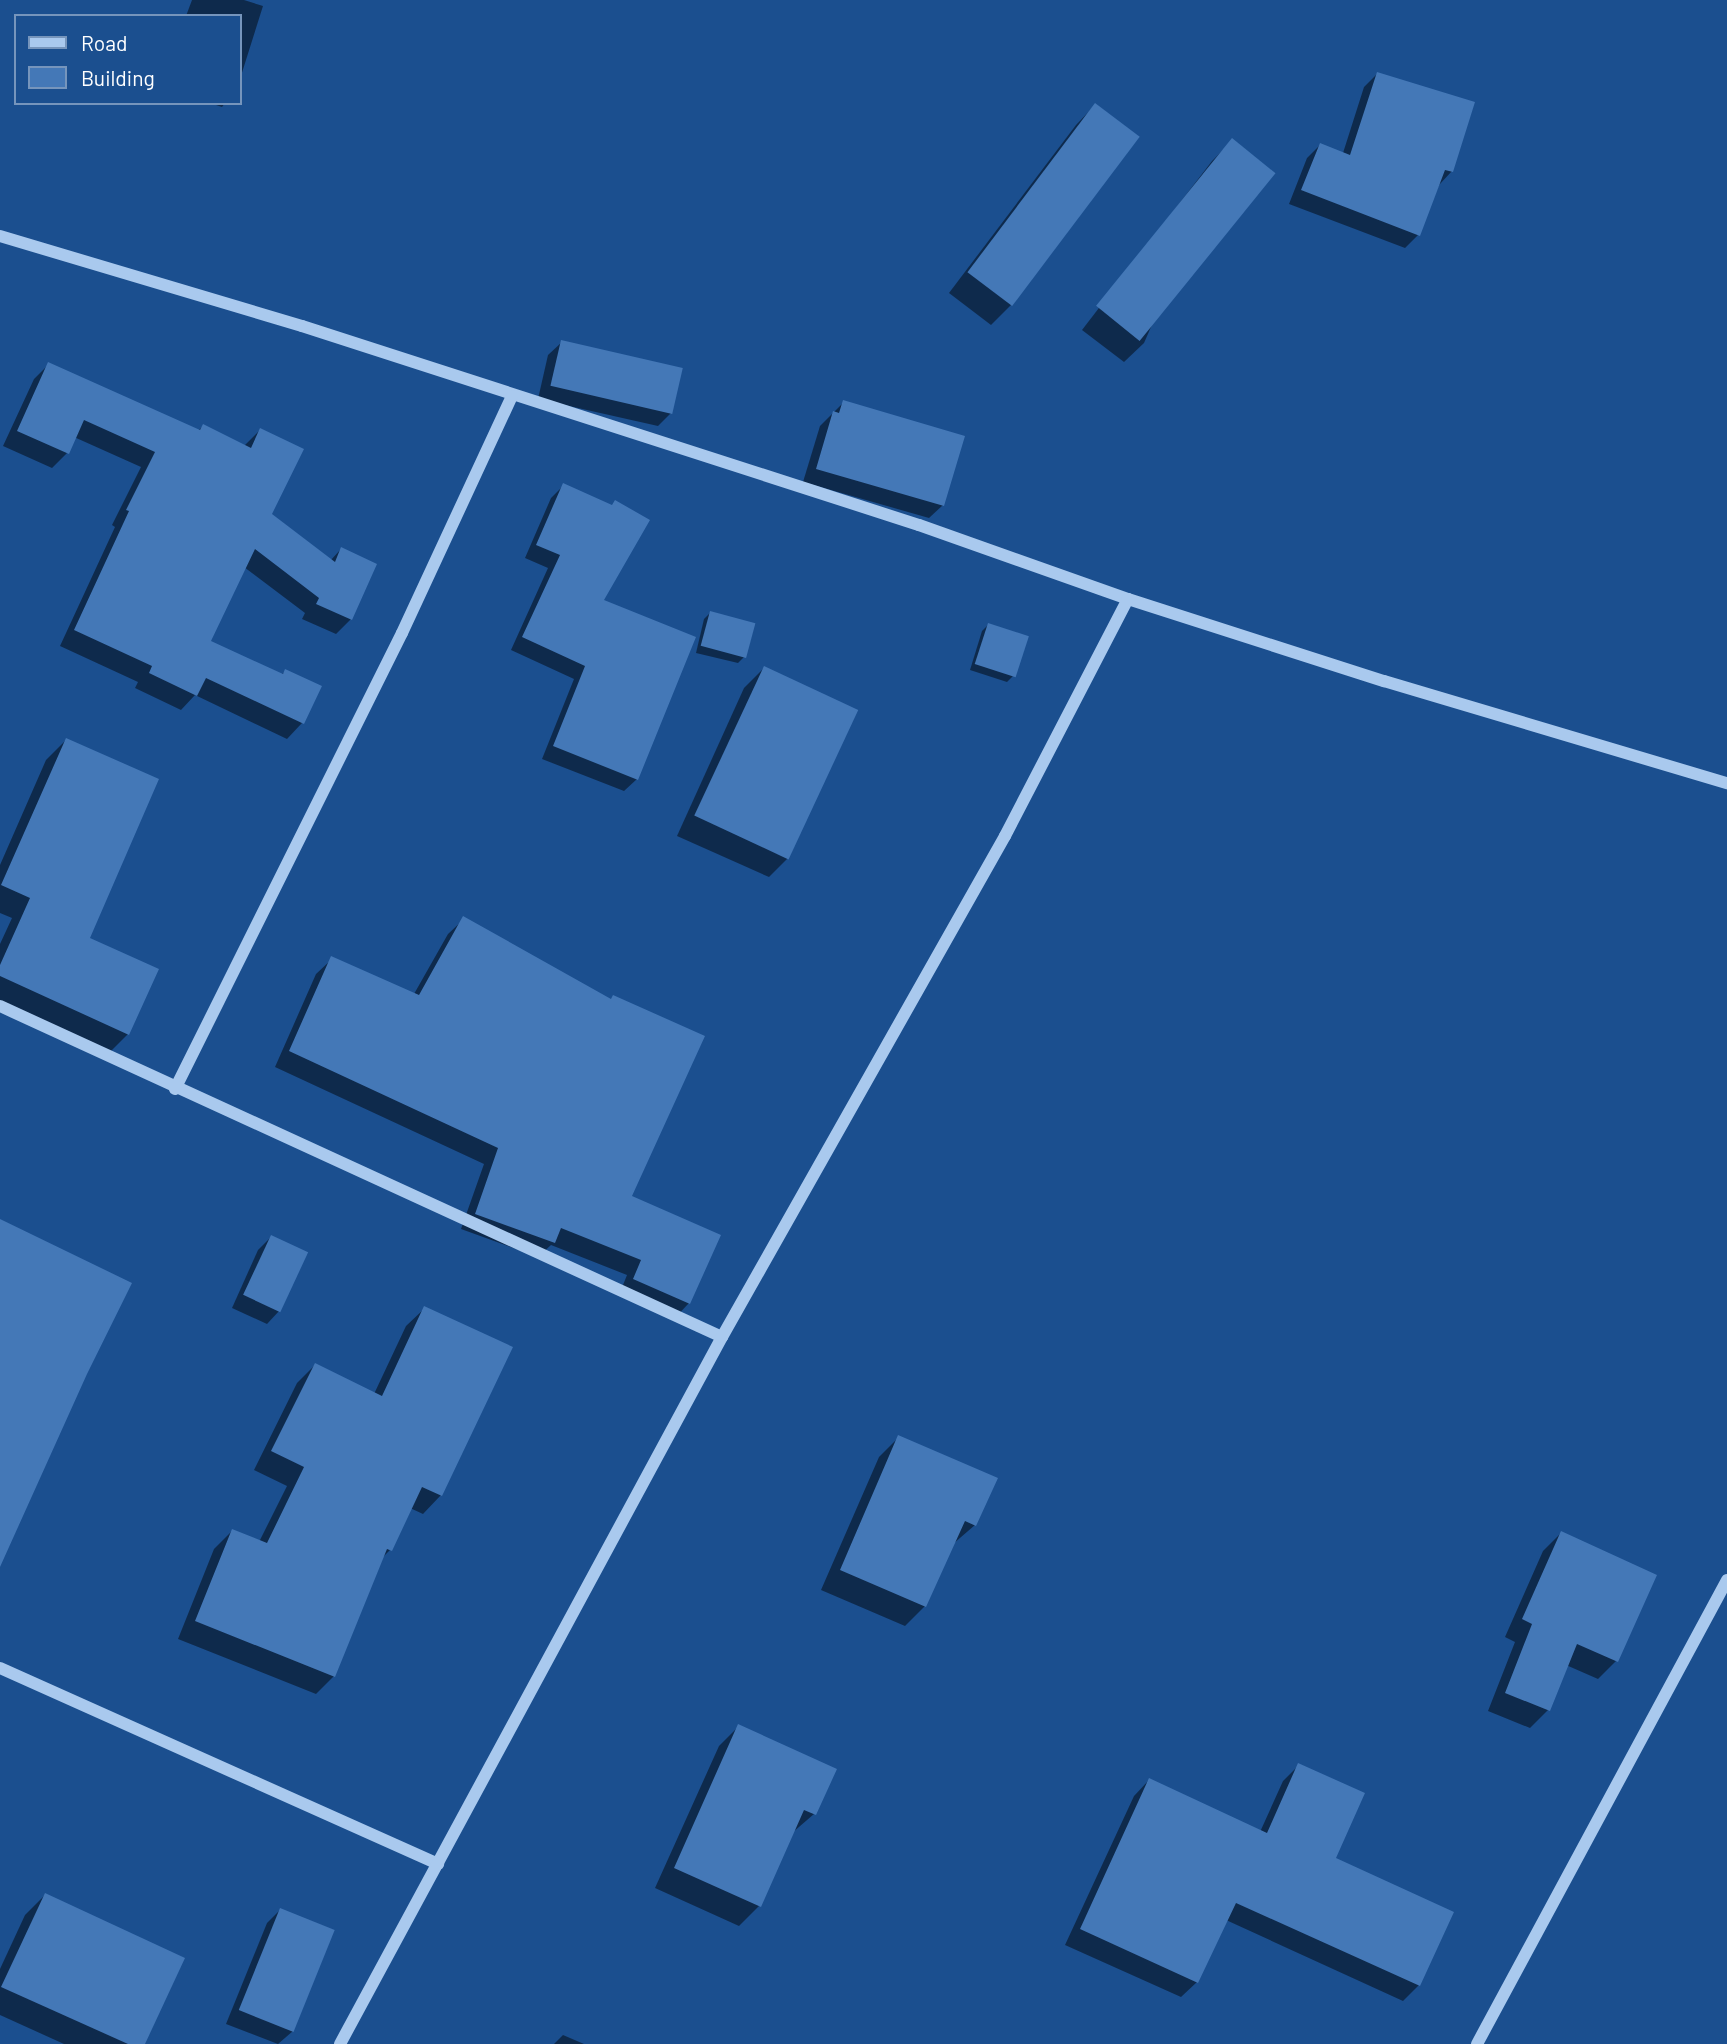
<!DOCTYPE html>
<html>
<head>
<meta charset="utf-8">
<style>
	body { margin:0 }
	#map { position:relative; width:1727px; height:2044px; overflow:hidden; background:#1b4f8f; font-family:Barlow,sans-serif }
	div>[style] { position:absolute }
	.shadow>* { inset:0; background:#0007 }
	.building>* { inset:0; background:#4478b7; transform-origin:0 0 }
	.minor>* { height:12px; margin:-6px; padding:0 6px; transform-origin:6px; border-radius:6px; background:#a9c9ee }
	span { translate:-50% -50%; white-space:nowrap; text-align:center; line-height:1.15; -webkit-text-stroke:5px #1b4f8f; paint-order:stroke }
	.legend { position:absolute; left:14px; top:14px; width:228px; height:91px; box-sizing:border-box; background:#1b4f8f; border:2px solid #7695bc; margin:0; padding:9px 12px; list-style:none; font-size:21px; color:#fff }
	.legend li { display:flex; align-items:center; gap:14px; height:35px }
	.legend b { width:35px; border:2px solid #7695bc }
</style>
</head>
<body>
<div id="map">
	<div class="shadow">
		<i style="clip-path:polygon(192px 0,244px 0,263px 6px,240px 79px,240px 16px,186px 16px)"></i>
		<i style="clip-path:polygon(1377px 74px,1452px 171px,1439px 185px,1418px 235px,1405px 248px,1289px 204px,1307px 158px,1320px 145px,1343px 153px,1364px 87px)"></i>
		<i style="clip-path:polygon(210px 103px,225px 103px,222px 107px)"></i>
		<i style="clip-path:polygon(1095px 105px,1011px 305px,991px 325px,949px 293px,1076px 125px)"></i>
		<i style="clip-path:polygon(1232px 141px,1144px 343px,1124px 362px,1082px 330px,1212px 161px)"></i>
		<i style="clip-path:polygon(562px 342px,671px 413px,658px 426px,538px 399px,548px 355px)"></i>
		<i style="clip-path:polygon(49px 364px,198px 431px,203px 426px,244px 446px,260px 430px,270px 515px,330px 561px,341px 549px,351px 619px,336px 634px,302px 619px,305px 613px,244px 567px,208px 641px,281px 675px,286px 671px,319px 687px,302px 723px,287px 739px,195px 695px,181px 710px,135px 688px,138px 682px,60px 646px,115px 527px,112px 525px,141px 467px,74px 437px,67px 453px,52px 468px,3px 446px,34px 379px)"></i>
		<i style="clip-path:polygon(844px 402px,943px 505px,929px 518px,803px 482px,820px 426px)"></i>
		<i style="clip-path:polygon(564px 485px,601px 600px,637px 779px,624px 791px,542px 759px,574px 679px,511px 650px,548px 568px,525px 558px,551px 498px)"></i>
		<i style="clip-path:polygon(710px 613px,744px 657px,738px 663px,696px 653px,704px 619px)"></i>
		<i style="clip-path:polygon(988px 625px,1013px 676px,1007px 682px,970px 670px,982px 631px)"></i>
		<i style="clip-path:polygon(764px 668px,856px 710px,789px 857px,769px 877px,677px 836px,744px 688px)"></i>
		<i style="clip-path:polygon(66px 740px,88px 939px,128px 1034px,108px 1054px,0 1004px,0 944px,12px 918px,0 913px,0 865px,46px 760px)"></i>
		<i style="clip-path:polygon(464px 919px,630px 1197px,689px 1303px,674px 1319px,619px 1295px,627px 1275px,551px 1245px,538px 1257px,461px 1229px,484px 1164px,275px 1067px,316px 974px,332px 959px,414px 994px,448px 934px)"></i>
		<i style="clip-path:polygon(271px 1237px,306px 1253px,280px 1310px,267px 1324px,232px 1308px,258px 1250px)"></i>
		<i style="clip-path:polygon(425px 1308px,441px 1495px,423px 1514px,410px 1508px,390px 1550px,382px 1558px,334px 1676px,316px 1694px,178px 1639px,214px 1549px,232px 1531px,259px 1542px,287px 1486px,254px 1470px,297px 1383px,315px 1365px,374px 1394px,406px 1326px)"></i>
		<i style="clip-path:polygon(899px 1437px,975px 1525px,953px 1544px,925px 1606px,905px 1626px,821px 1590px,879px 1457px)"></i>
		<i style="clip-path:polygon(1561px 1533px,1655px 1576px,1616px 1661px,1598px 1679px,1566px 1665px,1548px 1710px,1530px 1728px,1488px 1711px,1515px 1642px,1505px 1637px,1543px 1551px)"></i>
		<i style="clip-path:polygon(739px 1726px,835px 1770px,814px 1814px,792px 1833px,759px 1906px,739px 1926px,655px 1888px,719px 1746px)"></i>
		<i style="clip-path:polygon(1299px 1765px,1333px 1858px,1419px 1985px,1403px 2001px,1226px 1920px,1197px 1982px,1181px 1997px,1065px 1945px,1134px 1796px,1149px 1780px,1260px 1832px,1283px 1781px)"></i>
		<i style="clip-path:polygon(45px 1895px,143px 2044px,64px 2044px,0 2015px,0 1969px,25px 1915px)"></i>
		<i style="clip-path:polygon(280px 1910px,293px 2031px,278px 2044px,226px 2024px,267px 1923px)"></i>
		<i style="clip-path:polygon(563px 2035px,584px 2044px,554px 2044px)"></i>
	</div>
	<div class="building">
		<i style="clip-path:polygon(1377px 72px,1475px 102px,1453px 172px,1445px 170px,1420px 236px,1301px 190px,1320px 143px,1350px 155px)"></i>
		<i style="left:1095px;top:103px;width:56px;height:212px;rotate:37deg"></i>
		<i style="left:1232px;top:138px;width:56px;height:216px;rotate:39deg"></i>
		<i style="left:561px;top:340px;width:125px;height:47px;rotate:13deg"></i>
		<i style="clip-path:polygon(48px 362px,200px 430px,203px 424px,251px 448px,260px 428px,304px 449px,272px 514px,335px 562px,341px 547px,377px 564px,352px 620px,316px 604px,319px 598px,255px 549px,211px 641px,283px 674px,285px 669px,322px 686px,304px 724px,206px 678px,197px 696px,149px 673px,152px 666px,74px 630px,129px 511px,126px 510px,155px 452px,84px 420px,69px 454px,17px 431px)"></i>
		<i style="clip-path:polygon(843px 400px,965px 436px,944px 506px,816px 469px,833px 411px,839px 413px)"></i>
		<i style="clip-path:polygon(563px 483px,612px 505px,615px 500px,650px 520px,604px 600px,696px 637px,638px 780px,553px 746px,585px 666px,522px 637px,560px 555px,536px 545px)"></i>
		<i style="left:710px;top:611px;width:47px;height:36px;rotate:15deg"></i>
		<i style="left:988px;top:623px;width:43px;height:43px;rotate:18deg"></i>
		<i style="left:764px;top:666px;width:104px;height:165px;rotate:25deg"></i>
		<i style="clip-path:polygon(66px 738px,159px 779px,90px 938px,159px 969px,129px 1035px,0 976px,0 965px,30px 898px,1px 885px)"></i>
		<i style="clip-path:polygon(463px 916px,611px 999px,613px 995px,705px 1036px,632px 1196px,721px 1235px,690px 1304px,633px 1279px,641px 1260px,561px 1228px,555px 1243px,475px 1214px,498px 1148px,289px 1051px,331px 956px,419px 995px)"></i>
		<i style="clip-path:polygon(0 1219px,132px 1283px,87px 1374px,0 1567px)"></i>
		<i style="left:271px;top:1235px;width:41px;height:66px;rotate:25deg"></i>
		<i style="clip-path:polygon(424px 1306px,513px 1347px,442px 1496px,422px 1487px,392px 1551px,387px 1549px,335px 1677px,195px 1621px,232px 1529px,267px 1543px,304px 1467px,271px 1451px,315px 1363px,382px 1396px)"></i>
		<i style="clip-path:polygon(898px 1435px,998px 1478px,976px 1526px,965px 1521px,926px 1607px,840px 1570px)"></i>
		<i style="clip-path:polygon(1561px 1531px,1657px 1575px,1618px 1662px,1577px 1644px,1550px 1711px,1505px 1693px,1532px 1624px,1522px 1619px)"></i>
		<i style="clip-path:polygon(738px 1724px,837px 1769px,816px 1815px,804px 1810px,761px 1907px,674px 1868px)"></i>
		<i style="clip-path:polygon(1298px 1763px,1365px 1793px,1336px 1858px,1454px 1912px,1420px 1986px,1236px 1903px,1198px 1983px,1080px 1929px,1149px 1778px,1267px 1833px)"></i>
		<i style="clip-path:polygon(45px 1893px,185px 1958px,145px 2044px,128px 2044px,1px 1987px)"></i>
		<i style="left:280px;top:1908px;width:59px;height:110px;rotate:22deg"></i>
	</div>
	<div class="minor">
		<i style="left:0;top:236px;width:315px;rotate:16.6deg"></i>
		<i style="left:302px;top:326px;width:648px;rotate:17.88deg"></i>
		<i style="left:919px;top:525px;width:222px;rotate:19.5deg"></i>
		<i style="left:1128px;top:599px;width:269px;rotate:17.8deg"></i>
		<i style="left:1384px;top:681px;width:358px;rotate:16.6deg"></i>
		<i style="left:0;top:1006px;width:794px;rotate:24.63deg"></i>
		<i style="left:175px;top:1089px;width:509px;rotate:-63.54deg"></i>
		<i style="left:402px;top:633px;width:261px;rotate:-65.1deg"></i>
		<i style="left:0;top:1668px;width:480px;rotate:24.1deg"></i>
		<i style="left:340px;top:2044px;width:804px;rotate:-61.62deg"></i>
		<i style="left:722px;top:1337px;width:575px;rotate:-60.54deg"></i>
		<i style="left:1005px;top:836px;width:267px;rotate:-62.6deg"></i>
		<i style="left:1477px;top:2044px;width:527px;rotate:-61.68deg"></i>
	</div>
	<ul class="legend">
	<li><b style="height:9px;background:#a9c9ee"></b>Road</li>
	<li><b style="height:19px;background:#4478b7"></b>Building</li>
	</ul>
</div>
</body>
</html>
